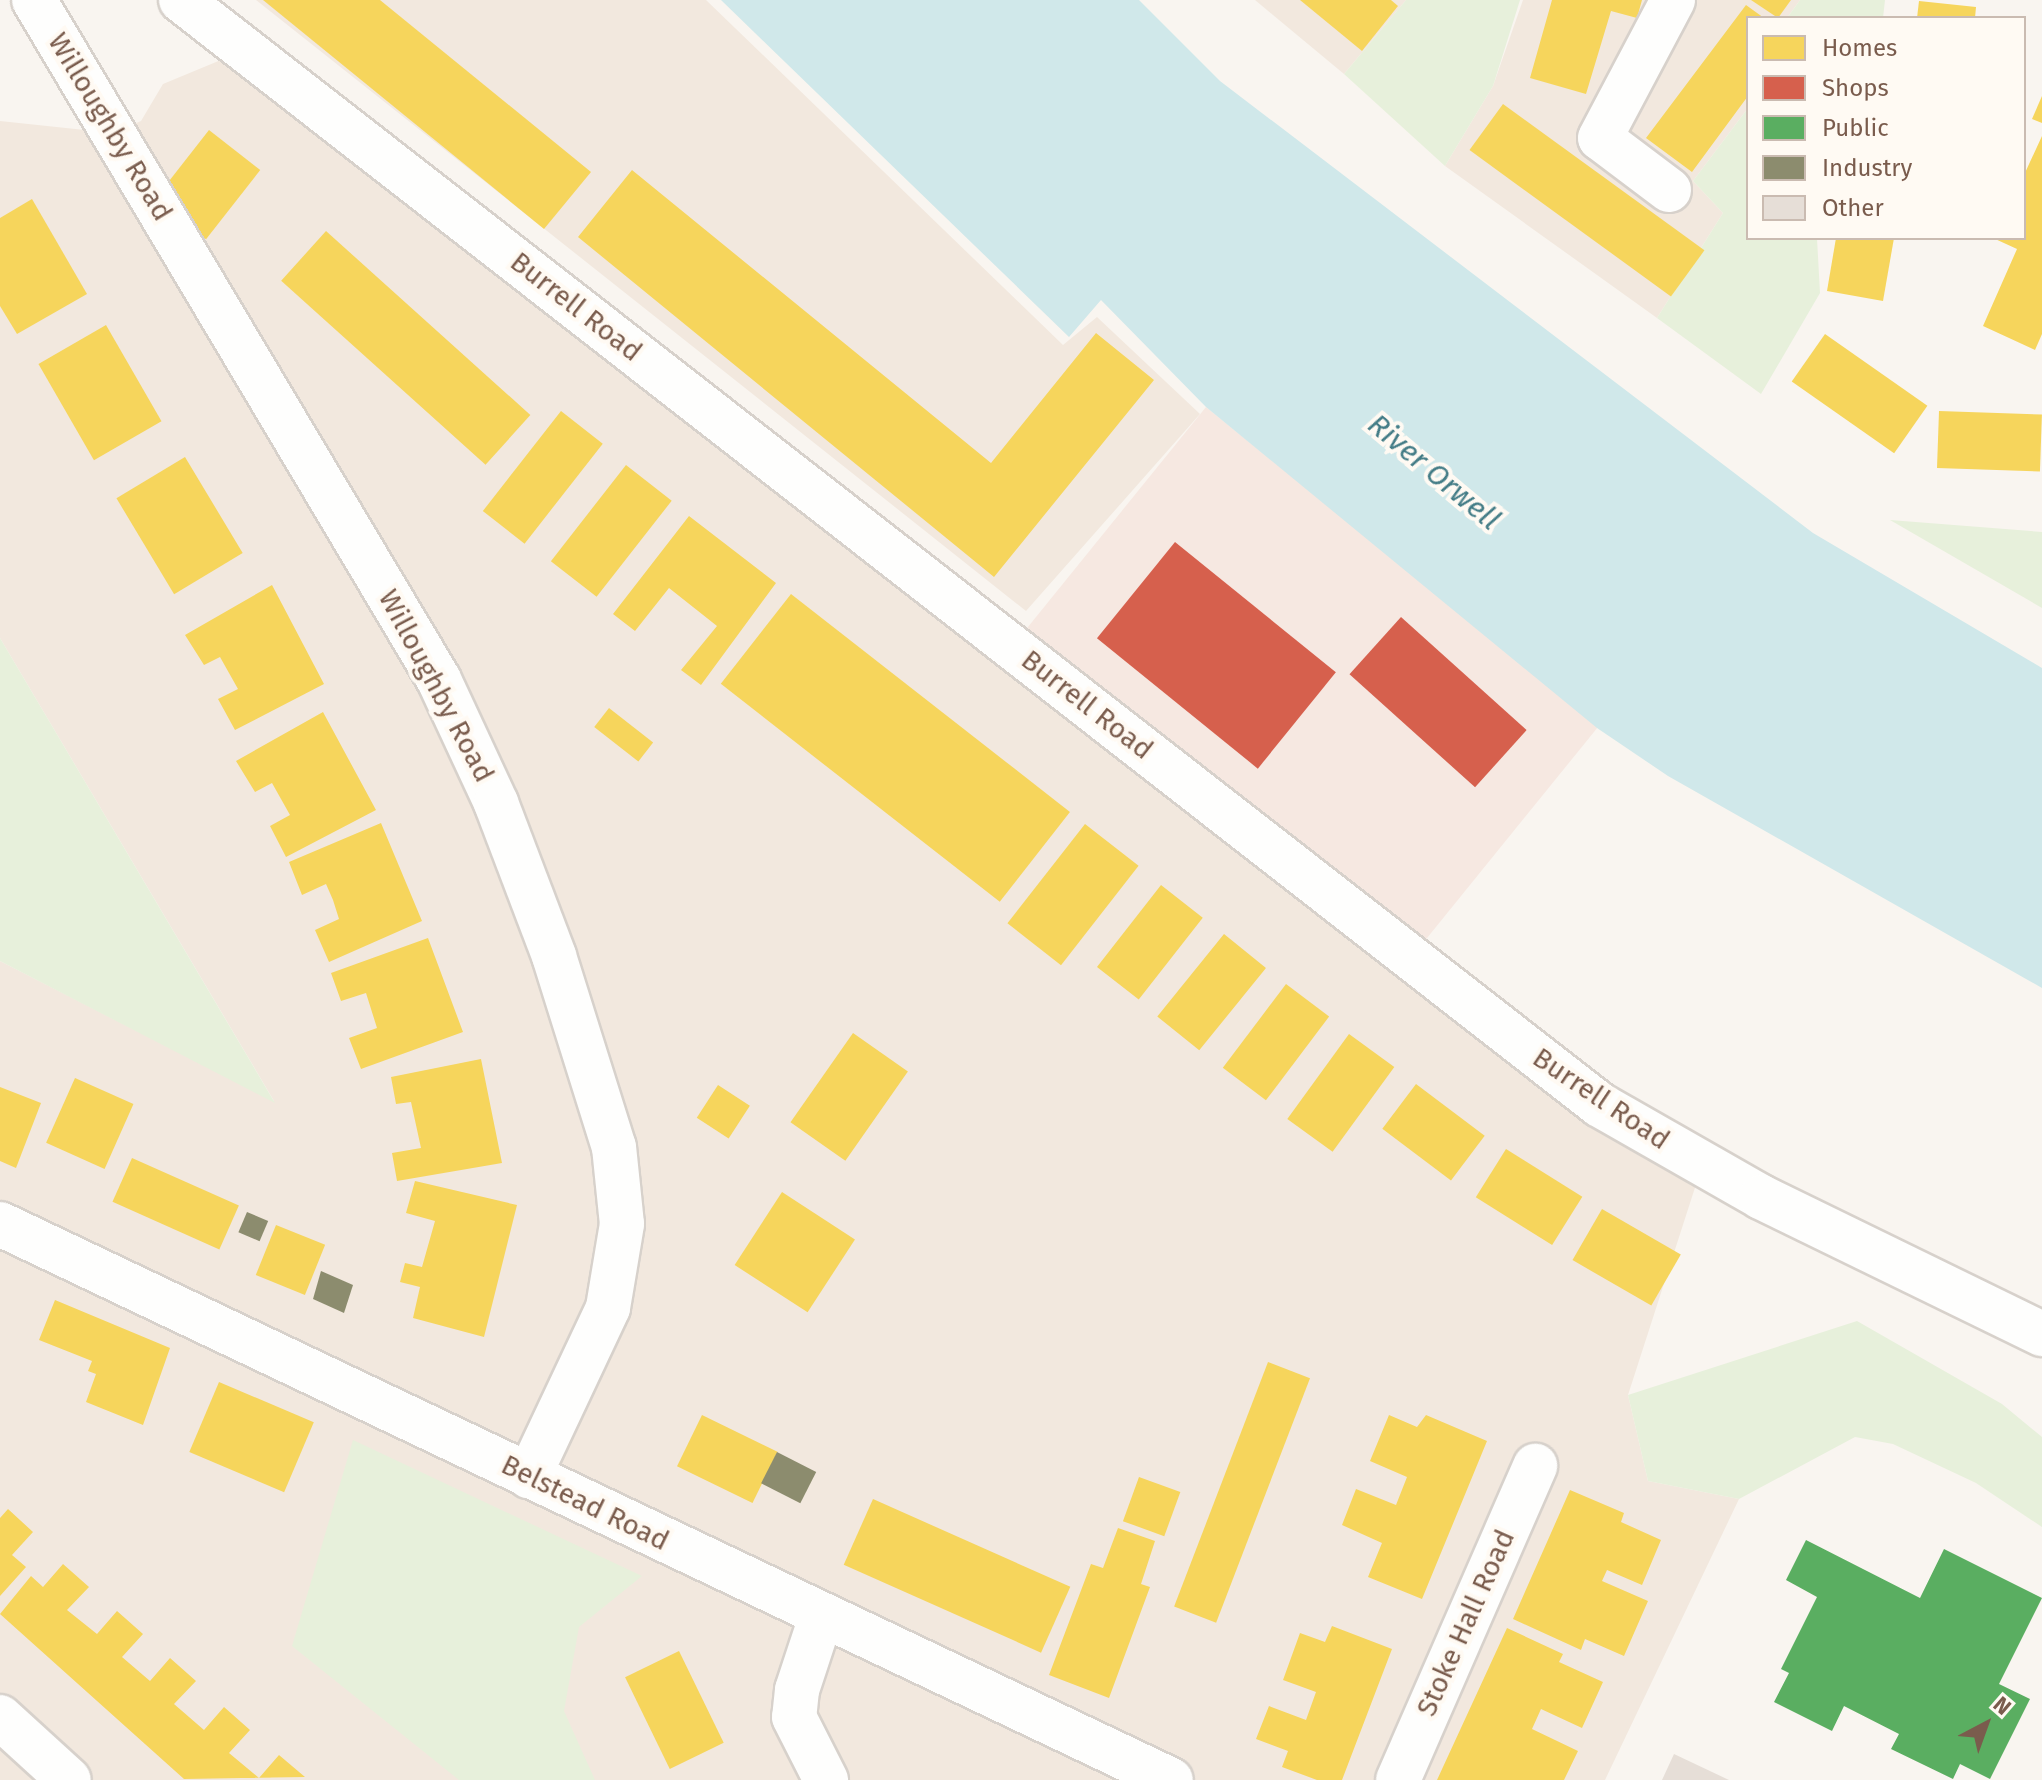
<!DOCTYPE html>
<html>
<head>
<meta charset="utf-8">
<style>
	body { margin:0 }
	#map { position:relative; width:2042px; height:1780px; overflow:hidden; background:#f9f5f0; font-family:"Fira Sans",sans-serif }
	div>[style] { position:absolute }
	.residential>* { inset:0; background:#f2e8de }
	.commercial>* { inset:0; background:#f6e8e1; transform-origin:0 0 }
	.green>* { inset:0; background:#e7f0db }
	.water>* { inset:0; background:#d0e8ea }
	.homes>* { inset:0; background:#f6d55c; transform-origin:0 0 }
	.shops>* { inset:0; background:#d6604d; transform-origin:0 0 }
	.public>* { inset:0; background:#5aae61 }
	.industry>* { inset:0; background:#8c8c6e; transform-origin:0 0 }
	.building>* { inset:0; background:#e6ded7 }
	.roads { filter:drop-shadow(2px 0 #d7d1cb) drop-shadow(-2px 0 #d7d1cb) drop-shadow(0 2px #d7d1cb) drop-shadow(0 -2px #d7d1cb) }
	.minor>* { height:44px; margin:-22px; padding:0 22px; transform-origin:22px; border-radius:22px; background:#fefefd }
	.tertiary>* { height:44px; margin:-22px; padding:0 22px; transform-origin:22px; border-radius:22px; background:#fefefd }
	.secondary>* { height:44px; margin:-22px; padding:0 22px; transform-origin:22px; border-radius:22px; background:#fefefd }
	span { translate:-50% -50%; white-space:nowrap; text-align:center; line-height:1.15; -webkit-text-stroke:8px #fffaf3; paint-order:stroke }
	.street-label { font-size:28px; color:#7a5c4d }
	.water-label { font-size:30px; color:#437c86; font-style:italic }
	.legend { position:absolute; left:1746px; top:16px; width:280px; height:224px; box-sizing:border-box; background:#fffaf3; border:2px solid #cabbb1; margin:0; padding:10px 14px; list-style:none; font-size:24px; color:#7a5c4d }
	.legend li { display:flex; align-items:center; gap:16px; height:40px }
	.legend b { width:40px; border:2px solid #cabbb1 }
	.north { position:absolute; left:1946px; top:1684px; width:80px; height:80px; -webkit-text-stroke:6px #fffaf3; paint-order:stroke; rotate:41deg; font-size:22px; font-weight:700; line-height:32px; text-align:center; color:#7a5c4d }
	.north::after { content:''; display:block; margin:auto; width:28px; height:36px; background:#7a5c4d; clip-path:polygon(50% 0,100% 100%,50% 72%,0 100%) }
</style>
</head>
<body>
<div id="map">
	<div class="residential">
		<i style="clip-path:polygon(256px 0,706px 0,1063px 345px,1097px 317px,1200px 414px,1026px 611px)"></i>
		<i style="clip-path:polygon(1255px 0,1406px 0,1344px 74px)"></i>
		<i style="clip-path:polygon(1523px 0,1800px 0,1787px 18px,1748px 18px,1748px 108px,1693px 181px,1723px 213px,1657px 318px,1445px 166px,1493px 86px)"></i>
		<i style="clip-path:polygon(245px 50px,1702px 1166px,1628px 1395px,1648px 1481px,1739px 1499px,1605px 1780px,0 1780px,0 961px,274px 1101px,0 638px,0 121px,113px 133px,141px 121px,163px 84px)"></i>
	</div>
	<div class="commercial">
		<i style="left:1206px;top:407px;width:506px;height:309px;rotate:39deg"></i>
	</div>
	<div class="green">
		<i style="clip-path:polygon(1406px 0,1520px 0,1493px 86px,1445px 166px,1344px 74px)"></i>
		<i style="clip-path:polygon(1800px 0,1885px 0,1883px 18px,1787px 18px)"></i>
		<i style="clip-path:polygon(1748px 108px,1748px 238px,1817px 238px,1820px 293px,1761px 394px,1657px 318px,1723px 213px,1693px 181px)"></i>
		<i style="clip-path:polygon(1890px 520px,2042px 532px,2042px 608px)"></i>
		<i style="clip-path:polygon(0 638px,275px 1103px,0 961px)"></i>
		<i style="clip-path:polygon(1857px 1321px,2002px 1404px,2042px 1437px,2042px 1527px,1976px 1483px,1893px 1444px,1855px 1437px,1739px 1499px,1648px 1481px,1628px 1395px)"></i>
		<i style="clip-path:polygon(353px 1440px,642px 1576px,579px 1627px,564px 1711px,595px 1780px,459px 1780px,292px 1646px)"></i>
	</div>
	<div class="water">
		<i style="clip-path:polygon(721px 0,1139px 0,1220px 81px,1813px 533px,2042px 668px,2042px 988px,1668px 776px,1597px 728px,1206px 407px,1101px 300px,1069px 337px)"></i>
	</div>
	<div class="homes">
		<i style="clip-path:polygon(263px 0,380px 0,591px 172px,544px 229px)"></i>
		<i style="clip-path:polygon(1300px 0,1391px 0,1398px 6px,1362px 51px)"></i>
		<i style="clip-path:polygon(1552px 0,1642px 0,1637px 18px,1611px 11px,1586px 94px,1530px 78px)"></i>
		<i style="clip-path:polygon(1751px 0,1791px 0,1778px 18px)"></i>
		<i style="clip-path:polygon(1919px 1px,1976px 7px,1975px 18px,1917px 18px)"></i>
		<i style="clip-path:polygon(1746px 5px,1764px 18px,1748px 18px,1748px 96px,1692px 172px,1646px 138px)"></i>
		<i style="clip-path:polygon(2042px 96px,2042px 123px,2032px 119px)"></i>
		<i style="left:1503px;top:104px;width:249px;height:57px;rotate:36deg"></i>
		<i style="left:209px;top:130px;width:65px;height:88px;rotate:38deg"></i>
		<i style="clip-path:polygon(2042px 136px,2042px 334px,2035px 350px,1983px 326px,2017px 249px,1993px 238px,2024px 238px,2024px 175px)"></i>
		<i style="clip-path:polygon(632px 170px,991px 463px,1096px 333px,1154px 380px,994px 577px,578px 237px)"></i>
		<i style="clip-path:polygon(32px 199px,87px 294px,17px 334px,0 306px,0 218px)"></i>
		<i style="left:326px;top:231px;width:275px;height:67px;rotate:42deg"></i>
		<i style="clip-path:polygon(1836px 238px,1894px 238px,1883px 301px,1827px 291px)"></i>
		<i style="left:106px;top:325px;width:111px;height:78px;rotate:60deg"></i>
		<i style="left:1825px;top:334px;width:125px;height:58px;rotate:35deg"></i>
		<i style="left:561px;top:411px;width:53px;height:127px;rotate:38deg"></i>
		<i style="left:1939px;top:411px;width:103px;height:57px;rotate:2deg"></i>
		<i style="left:185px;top:457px;width:112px;height:80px;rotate:59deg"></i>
		<i style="left:626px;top:465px;width:58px;height:122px;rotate:38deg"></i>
		<i style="clip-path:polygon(689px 516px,776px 583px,701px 685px,681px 670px,717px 626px,669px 588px,635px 631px,613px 614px)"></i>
		<i style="clip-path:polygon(272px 585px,324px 684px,235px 730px,218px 699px,238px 689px,220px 657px,204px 665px,185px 635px)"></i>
		<i style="left:791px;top:594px;width:354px;height:114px;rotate:38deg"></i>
		<i style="left:609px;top:708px;width:56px;height:24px;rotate:38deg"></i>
		<i style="clip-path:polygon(323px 712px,376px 810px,286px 857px,270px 826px,290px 815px,272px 783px,255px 792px,236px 761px)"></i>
		<i style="clip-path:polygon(381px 823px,422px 921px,329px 962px,315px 930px,339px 919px,333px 900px,326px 884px,302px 895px,289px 862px)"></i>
		<i style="left:1085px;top:824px;width:68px;height:126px;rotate:38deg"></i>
		<i style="left:1161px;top:885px;width:53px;height:104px;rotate:38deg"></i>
		<i style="left:1224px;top:934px;width:54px;height:106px;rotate:39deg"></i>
		<i style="clip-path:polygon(428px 938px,463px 1032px,361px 1069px,349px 1038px,377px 1028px,366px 993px,341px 1001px,331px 973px)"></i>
		<i style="left:1286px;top:984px;width:54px;height:105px;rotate:37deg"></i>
		<i style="left:853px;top:1033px;width:67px;height:109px;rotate:35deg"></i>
		<i style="left:1349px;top:1034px;width:56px;height:105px;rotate:36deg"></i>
		<i style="clip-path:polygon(481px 1059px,502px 1163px,397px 1181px,392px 1153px,421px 1148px,411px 1102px,396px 1104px,391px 1077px)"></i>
		<i style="left:75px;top:1078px;width:64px;height:71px;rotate:24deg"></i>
		<i style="left:1416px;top:1084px;width:86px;height:56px;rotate:37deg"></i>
		<i style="left:718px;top:1085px;width:38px;height:39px;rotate:33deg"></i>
		<i style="clip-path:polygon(0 1087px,41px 1103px,16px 1168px,0 1161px)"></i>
		<i style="left:1506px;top:1149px;width:90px;height:57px;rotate:32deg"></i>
		<i style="left:132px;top:1158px;width:117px;height:48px;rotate:24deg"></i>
		<i style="clip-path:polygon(415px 1181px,517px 1205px,484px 1337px,413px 1318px,420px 1287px,400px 1282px,405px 1263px,422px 1267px,435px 1221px,406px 1213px)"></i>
		<i style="left:782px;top:1192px;width:87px;height:87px;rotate:33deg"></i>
		<i style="left:1602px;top:1209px;width:91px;height:59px;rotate:30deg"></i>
		<i style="left:276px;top:1225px;width:53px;height:54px;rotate:22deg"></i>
		<i style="clip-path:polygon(55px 1300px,170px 1348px,143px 1425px,86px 1402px,96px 1374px,88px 1371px,92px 1361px,39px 1340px)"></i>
		<i style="left:1268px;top:1362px;width:45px;height:262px;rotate:21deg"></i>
		<i style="left:219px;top:1382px;width:103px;height:76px;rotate:23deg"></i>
		<i style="left:702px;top:1415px;width:84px;height:57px;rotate:26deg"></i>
		<i style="clip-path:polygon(1389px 1415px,1417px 1427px,1426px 1415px,1487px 1441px,1422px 1599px,1368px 1577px,1382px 1543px,1342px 1525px,1356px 1489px,1396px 1505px,1407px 1477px,1370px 1461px)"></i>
		<i style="left:1139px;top:1477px;width:44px;height:47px;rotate:20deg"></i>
		<i style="clip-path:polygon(1570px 1490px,1624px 1513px,1621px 1522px,1661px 1540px,1642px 1585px,1607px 1570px,1602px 1581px,1648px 1601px,1624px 1656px,1585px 1639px,1581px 1650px,1513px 1619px)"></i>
		<i style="left:873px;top:1499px;width:216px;height:72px;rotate:24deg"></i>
		<i style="clip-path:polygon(8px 1509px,33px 1532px,12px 1555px,26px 1567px,0 1596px,0 1518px)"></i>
		<i style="clip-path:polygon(1118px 1528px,1155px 1541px,1141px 1584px,1150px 1587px,1109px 1698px,1049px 1675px,1091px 1564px,1103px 1568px)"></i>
		<i style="clip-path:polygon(63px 1564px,89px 1587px,67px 1610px,97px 1634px,117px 1611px,143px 1634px,122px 1657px,150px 1681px,170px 1658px,196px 1681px,174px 1704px,204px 1730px,224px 1707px,250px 1730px,229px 1753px,259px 1778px,279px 1755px,305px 1777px,184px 1779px,0 1614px,31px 1576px,43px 1587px)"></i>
		<i style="clip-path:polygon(1332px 1626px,1392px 1649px,1342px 1780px,1317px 1780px,1282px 1767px,1288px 1751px,1256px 1739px,1269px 1706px,1306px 1720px,1316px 1692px,1283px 1680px,1300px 1633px,1325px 1642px)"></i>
		<i style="clip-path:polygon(1507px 1628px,1563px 1654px,1559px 1662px,1603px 1682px,1582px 1728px,1541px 1709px,1532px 1729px,1578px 1751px,1564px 1780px,1437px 1780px)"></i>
		<i style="left:679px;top:1651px;width:102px;height:60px;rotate:64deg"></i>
	</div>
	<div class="shops">
		<i style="left:1175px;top:542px;width:207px;height:124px;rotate:39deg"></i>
		<i style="left:1401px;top:617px;width:169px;height:77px;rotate:42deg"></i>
	</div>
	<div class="public">
		<i style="clip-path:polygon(1806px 1540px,1920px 1598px,1944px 1549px,2042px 1598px,1999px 1684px,2030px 1699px,1990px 1779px,1960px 1764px,1953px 1779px,1891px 1749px,1899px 1734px,1844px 1706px,1832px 1731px,1774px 1702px,1789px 1673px,1781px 1669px,1817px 1597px,1786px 1580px)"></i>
	</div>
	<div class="industry">
		<i style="left:247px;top:1212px;width:23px;height:22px;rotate:23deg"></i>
		<i style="clip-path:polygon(321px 1271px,353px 1285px,344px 1313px,313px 1299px)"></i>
		<i style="left:777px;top:1452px;width:44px;height:35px;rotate:27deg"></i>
	</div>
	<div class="building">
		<i style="clip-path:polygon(1674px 1754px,1729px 1780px,1662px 1780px)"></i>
	</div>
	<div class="roads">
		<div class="minor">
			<i style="left:1669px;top:190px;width:86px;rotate:-143deg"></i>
			<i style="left:1600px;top:138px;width:156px;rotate:-62.1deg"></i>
			<i style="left:821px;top:1617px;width:77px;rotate:108.2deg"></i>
			<i style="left:797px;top:1690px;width:27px;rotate:96deg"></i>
			<i style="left:794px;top:1717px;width:71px;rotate:63.1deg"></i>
			<i style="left:0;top:1717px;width:93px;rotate:42.4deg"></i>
			<i style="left:1398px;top:1780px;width:343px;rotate:-66.4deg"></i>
		</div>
		<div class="tertiary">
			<i style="left:34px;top:0;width:791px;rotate:59.22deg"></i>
			<i style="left:439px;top:680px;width:136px;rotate:65.1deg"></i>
			<i style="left:496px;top:803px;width:164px;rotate:69.2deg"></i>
			<i style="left:554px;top:956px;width:200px;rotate:72.6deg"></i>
			<i style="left:614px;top:1147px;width:77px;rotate:84.1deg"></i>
			<i style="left:622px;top:1224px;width:85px;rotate:99.5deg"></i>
			<i style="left:608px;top:1308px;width:186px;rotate:115.2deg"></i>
			<i style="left:0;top:1224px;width:1296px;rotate:25.4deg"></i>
		</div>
		<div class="secondary">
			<i style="left:181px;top:0;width:1798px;rotate:37.91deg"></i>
			<i style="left:1600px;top:1105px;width:185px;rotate:29.7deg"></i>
			<i style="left:1761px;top:1197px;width:313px;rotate:26deg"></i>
		</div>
	</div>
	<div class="street-label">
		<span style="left:110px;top:127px;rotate:59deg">Willoughby Road</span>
		<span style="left:576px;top:307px;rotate:38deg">Burrell Road</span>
		<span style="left:436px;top:686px;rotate:62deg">Willoughby Road</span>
		<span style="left:1087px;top:705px;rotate:38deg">Burrell Road</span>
		<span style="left:1601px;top:1099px;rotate:34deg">Burrell Road</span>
		<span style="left:585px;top:1503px;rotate:26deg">Belstead Road</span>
		<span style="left:1466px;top:1623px;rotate:-66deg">Stoke Hall Road</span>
	</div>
	<div class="water-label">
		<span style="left:1434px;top:472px;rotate:40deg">River Orwell</span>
	</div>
	<ul class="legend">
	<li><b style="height:22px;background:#f6d55c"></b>Homes</li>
	<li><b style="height:22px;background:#d6604d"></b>Shops</li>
	<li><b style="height:22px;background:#5aae61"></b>Public</li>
	<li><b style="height:22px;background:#8c8c6e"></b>Industry</li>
	<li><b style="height:22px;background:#e6ded7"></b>Other</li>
	</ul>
	<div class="north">N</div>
</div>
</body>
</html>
